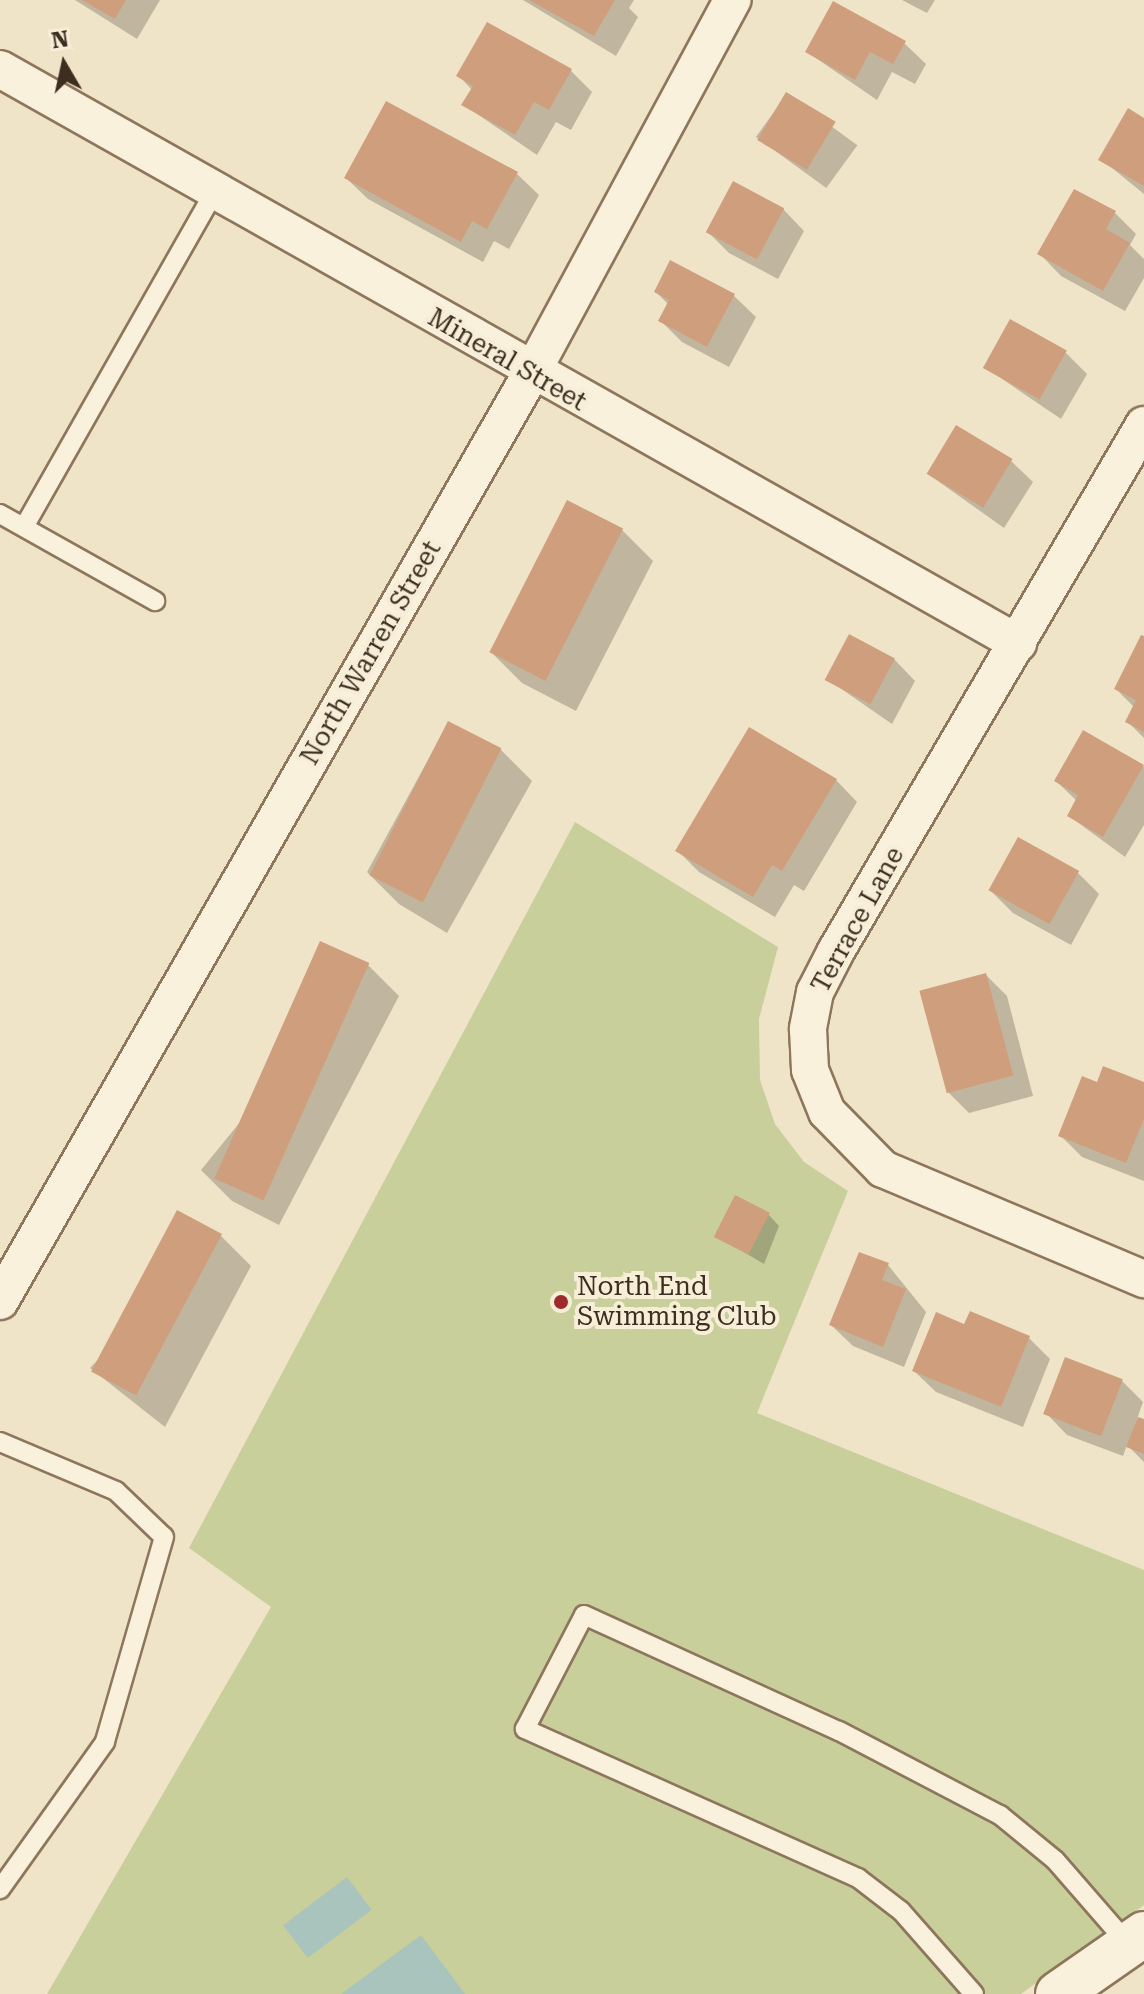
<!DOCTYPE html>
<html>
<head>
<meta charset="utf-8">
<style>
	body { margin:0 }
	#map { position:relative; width:1144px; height:1994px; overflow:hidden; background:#f0e4c8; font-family:"Roboto Serif",serif }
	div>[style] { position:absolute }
	.green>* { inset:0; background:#c9cf9b }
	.water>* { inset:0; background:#a9c4bc; transform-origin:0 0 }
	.shadow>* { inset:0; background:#0003; transform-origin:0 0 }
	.building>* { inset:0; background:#cf9f7d; transform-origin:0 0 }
	.roads { filter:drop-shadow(2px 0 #8d765c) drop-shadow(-2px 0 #8d765c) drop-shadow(0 2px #8d765c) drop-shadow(0 -2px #8d765c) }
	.lane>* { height:18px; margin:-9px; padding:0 9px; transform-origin:9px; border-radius:9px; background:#faf1dc }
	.street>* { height:36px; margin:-18px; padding:0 18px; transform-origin:18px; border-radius:18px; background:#faf1dc }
	.secondary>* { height:44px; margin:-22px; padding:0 22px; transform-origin:22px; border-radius:22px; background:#faf1dc }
	.dots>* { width:22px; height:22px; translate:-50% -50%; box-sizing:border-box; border:4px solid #f7eed8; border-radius:50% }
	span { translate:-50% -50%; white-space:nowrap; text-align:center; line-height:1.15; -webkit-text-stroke:8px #f7eed8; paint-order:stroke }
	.street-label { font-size:26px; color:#3d2e20 }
	.poi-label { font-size:26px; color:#3d2e20 }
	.left { translate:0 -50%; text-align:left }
	.north { position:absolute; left:24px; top:24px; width:80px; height:80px; -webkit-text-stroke:6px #f7eed8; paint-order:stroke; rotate:351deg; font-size:22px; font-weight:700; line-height:32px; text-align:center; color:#3d2e20 }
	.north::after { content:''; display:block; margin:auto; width:28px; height:36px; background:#3d2e20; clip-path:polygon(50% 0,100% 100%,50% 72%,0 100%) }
</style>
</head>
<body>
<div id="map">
	<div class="green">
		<i style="clip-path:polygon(575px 822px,778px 947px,759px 1019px,760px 1080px,775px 1124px,804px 1162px,848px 1191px,757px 1413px,1144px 1570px,1144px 1905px,1021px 1994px,47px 1994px,271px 1607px,189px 1548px)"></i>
	</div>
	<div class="water">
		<i style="left:347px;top:1877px;width:41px;height:80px;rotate:53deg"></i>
		<i style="clip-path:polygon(421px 1935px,465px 1994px,341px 1994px)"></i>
	</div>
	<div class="shadow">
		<i style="clip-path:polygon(75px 0,160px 0,137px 39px)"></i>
		<i style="clip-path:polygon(523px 0,634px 0,629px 8px,638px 17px,616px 56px)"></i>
		<i style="clip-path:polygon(902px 0,935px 0,927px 13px)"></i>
		<i style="clip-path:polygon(904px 43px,926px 64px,915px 84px,892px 72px,877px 100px,807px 52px)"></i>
		<i style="clip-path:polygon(571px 71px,592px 92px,571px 130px,556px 122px,537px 155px,464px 105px,472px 90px,459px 76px)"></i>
		<i style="left:787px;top:94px;width:87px;height:53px;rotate:36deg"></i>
		<i style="clip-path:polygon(387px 104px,517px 174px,539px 195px,509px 249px,494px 241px,483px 262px,368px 199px,346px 178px)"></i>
		<i style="clip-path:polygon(1144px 120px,1144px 194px,1101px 159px)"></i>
		<i style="clip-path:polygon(783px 209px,804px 231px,778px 279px,729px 253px,708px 232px)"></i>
		<i style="clip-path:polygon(1115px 213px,1136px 234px,1130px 245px,1144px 259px,1144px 278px,1125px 311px,1061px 276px,1040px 254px)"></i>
		<i style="clip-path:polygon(671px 263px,734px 296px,756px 317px,729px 367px,682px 342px,661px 321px,669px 305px,656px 292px)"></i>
		<i style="clip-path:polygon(1065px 352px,1087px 374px,1061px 419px,986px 368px)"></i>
		<i style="clip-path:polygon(1011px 461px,1033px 482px,1004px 528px,928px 474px)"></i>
		<i style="clip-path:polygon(568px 502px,622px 530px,653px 561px,576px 711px,522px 683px,491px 652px)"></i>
		<i style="clip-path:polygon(1144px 638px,1144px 738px,1127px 721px,1134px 707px,1116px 689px)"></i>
		<i style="clip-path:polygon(894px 659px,915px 681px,892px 724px,827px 679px)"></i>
		<i style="clip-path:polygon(448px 723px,501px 750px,532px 781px,447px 933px,399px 904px,367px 872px)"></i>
		<i style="clip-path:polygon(1084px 733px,1144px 767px,1144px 825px,1125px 857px,1069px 816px,1077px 801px,1056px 781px)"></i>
		<i style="clip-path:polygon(836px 780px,857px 802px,804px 891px,794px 885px,775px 917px,699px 872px,678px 851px)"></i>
		<i style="clip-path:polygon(1078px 873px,1099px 894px,1071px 945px,1013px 913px,991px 891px)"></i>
		<i style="clip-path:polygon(368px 965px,399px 996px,279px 1225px,232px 1201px,201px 1170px)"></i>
		<i style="clip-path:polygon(986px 975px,1007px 996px,1033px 1096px,969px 1113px,948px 1092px)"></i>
		<i style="clip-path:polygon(1098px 1084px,1144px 1084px,1144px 1181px,1082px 1157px,1060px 1135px)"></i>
		<i style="clip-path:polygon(769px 1215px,779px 1226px,764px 1264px,718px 1237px)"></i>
		<i style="clip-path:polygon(220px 1235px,251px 1266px,165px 1427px,90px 1368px)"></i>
		<i style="clip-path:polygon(888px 1265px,926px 1312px,904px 1367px,853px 1346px,831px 1325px)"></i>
		<i style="clip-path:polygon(965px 1327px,1029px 1338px,1050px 1359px,1023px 1427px,936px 1392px,914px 1371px)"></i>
		<i style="clip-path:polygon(1122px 1381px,1143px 1402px,1137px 1419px,1144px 1421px,1144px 1462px,1127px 1445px,1123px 1456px,1067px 1435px,1046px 1413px)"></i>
	</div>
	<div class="building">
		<i style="clip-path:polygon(82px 0,126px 0,115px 19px)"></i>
		<i style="clip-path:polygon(529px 0,615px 0,594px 36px)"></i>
		<i style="clip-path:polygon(833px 1px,906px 41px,893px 64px,870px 52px,855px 80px,805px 52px)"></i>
		<i style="clip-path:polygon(487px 22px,572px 69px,549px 110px,534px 102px,515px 135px,461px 105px,473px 86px,456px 76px)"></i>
		<i style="left:786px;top:92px;width:58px;height:56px;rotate:31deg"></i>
		<i style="clip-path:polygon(386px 101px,518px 172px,487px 229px,472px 221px,461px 242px,344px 178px)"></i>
		<i style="clip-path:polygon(1128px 108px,1144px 118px,1144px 186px,1098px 160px)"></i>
		<i style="left:733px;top:181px;width:58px;height:58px;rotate:28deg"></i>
		<i style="clip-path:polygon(1074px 189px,1116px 211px,1106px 229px,1130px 243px,1103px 291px,1037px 254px)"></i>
		<i style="clip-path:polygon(670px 260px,735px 294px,707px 347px,658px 321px,669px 300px,654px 292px)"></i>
		<i style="left:1010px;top:319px;width:65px;height:56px;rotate:29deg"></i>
		<i style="left:956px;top:425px;width:66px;height:57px;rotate:31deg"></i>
		<i style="left:567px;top:500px;width:63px;height:171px;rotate:27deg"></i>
		<i style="left:849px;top:634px;width:52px;height:52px;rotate:28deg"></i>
		<i style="clip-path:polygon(1141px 635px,1144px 636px,1144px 732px,1125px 722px,1136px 700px,1114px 689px)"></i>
		<i style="left:448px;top:721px;width:60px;height:173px;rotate:27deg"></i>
		<i style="clip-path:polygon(749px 727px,837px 779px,782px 871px,772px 865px,753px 897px,675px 851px)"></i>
		<i style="clip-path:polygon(1083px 730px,1144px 765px,1103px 837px,1067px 816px,1078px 795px,1054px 781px)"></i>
		<i style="left:1018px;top:837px;width:70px;height:61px;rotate:29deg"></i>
		<i style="left:320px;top:941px;width:54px;height:260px;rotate:24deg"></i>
		<i style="left:986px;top:973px;width:106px;height:69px;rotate:75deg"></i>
		<i style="clip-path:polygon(1103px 1066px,1144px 1082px,1144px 1119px,1126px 1163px,1058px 1136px,1082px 1076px,1097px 1082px)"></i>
		<i style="left:735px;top:1195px;width:39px;height:47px;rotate:27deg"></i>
		<i style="left:177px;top:1210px;width:51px;height:183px;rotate:28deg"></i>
		<i style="clip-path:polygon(859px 1252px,889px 1263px,882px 1280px,906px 1289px,883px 1347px,829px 1325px)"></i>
		<i style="clip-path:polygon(970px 1311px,1030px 1336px,1001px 1407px,912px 1371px,936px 1312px,964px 1324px)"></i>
		<i style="left:1065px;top:1357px;width:62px;height:61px;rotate:21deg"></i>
		<i style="clip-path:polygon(1138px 1417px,1144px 1419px,1144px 1454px,1126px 1447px)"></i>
	</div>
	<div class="roads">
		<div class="lane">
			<i style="left:0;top:514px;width:178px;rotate:29.3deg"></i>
			<i style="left:24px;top:527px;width:385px;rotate:-60.4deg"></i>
			<i style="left:0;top:1442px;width:126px;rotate:22.9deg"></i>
			<i style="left:116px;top:1491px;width:66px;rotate:43.8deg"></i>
			<i style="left:164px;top:1537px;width:213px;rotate:106.1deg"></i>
			<i style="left:105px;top:1742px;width:181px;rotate:125.5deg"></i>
			<i style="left:974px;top:1994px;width:111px;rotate:-131.3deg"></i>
			<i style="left:901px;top:1911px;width:54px;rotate:-142.5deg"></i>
			<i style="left:858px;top:1878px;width:365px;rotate:-155.9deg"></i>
			<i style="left:525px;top:1729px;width:128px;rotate:-62.6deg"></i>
			<i style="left:584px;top:1615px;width:280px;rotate:24.5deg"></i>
			<i style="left:839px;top:1731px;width:182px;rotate:27.6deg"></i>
			<i style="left:1000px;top:1815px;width:71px;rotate:39.3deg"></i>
			<i style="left:1055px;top:1860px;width:111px;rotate:49deg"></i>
		</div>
		<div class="street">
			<i style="left:0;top:69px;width:1169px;rotate:29.42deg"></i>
			<i style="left:1144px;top:425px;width:610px;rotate:120.35deg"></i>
			<i style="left:836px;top:951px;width:46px;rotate:117.1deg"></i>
			<i style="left:815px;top:992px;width:38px;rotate:101deg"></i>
			<i style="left:808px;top:1029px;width:41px;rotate:87.2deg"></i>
			<i style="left:810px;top:1070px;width:45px;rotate:68deg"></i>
			<i style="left:827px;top:1112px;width:80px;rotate:45.5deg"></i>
			<i style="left:883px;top:1169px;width:283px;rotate:22.9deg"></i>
			<i style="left:0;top:1301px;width:1068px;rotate:-60.2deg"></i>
			<i style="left:531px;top:374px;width:425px;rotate:-61.7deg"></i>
		</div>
		<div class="secondary">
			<i style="left:1058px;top:1994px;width:105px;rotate:-34.9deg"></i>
		</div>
	</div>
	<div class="dots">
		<i style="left:561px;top:1302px;background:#9e2a2b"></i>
	</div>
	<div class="street-label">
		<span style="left:507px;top:360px;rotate:30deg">Mineral Street</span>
		<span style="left:371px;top:653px;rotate:-60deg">North Warren Street</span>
		<span style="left:858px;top:920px;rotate:-61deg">Terrace Lane</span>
	</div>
	<div class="poi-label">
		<span class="left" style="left:577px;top:1302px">North End<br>Swimming Club</span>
	</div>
	<div class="north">N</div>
</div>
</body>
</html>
